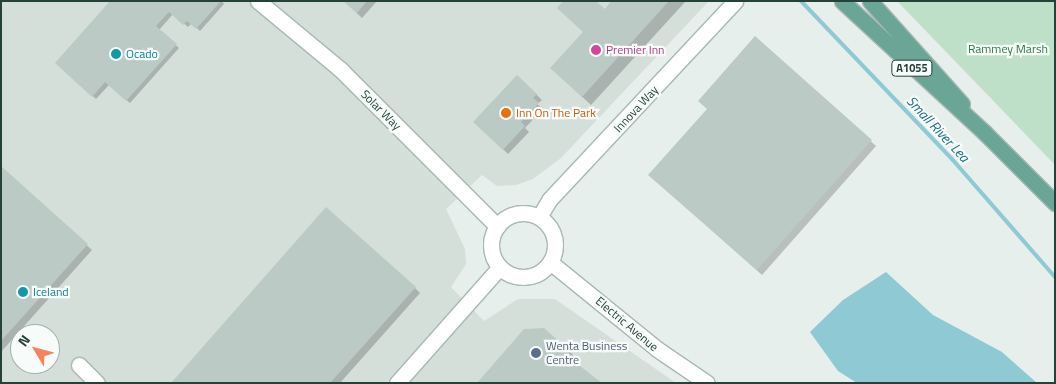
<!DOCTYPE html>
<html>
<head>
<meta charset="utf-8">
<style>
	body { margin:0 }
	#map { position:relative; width:1056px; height:384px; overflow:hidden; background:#e6efeb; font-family:"Titillium Web",sans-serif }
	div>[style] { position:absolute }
	.built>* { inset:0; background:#d4dfda }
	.green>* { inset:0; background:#bfe0c8 }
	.water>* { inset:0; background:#8ec9d4 }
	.shadow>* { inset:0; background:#0003 }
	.stream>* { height:4px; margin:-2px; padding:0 2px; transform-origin:2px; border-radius:2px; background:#8ec9d4 }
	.building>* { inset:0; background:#bbcac4 }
	.roads { filter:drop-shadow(1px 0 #a8b8b2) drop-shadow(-1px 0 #a8b8b2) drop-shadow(0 1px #a8b8b2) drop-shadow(0 -1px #a8b8b2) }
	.minor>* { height:15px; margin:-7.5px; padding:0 7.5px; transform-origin:7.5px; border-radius:7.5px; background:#fff }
	.minor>.ring { margin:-7.5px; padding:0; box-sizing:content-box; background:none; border:15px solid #fff; border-radius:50% }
	.primary>* { height:15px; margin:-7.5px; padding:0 7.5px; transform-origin:7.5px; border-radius:7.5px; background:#6aa596 }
	.dots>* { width:14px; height:14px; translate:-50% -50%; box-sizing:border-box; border:2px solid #f7fbf9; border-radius:50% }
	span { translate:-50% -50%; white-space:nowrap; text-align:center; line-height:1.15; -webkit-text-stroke:4.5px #f7fbf9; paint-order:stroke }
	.shield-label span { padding:1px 4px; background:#f7fbf9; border:1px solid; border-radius:4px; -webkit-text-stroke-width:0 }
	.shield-label { font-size:11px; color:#24423a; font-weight:700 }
	.park-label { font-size:12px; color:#2d7a4b }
	.hotel-label { font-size:12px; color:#b23c85 }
	.left { translate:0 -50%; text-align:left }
	.culture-label { font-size:12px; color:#0d838f }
	.street-label { font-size:12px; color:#24423a }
	.food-label { font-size:12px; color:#c56008 }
	.service-label { font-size:12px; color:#4e5e75 }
	.water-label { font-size:14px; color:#1c6f80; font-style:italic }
	.frame { position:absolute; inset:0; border:2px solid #24423a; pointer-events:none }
	.north { position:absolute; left:10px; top:324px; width:50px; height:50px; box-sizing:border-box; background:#f7fbf9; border:1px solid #a3b1ad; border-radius:50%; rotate:307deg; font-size:14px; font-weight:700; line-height:20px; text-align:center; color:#24423a }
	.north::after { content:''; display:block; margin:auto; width:18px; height:22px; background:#f4845f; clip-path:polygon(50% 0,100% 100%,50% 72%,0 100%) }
</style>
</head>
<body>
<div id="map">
	<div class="built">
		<i style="clip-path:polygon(evenodd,1px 1px,709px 1px,561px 158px,533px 179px,516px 185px,497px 186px,482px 175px,446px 209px,465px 249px,466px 264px,451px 287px,484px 321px,518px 299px,555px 299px,676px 383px,1px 383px,1px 1px,20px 334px,50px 334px,50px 364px,20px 364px,20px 334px)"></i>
	</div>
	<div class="green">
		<i style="clip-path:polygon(897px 1px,1055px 1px,1055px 165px)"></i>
	</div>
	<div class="water">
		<i style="clip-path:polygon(886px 272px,933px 315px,1002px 352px,1037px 383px,857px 383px,838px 371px,810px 332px,843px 300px)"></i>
	</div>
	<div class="shadow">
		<i style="clip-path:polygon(112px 1px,222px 1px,224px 4px,200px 31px,192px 23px,188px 27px,173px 14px,159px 30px,179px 48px,130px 103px,109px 85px,96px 99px,57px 63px)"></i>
		<i style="clip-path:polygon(344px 1px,377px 1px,362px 18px)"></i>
		<i style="clip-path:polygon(613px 1px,686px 1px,591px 105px,560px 76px,584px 32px)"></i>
		<i style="clip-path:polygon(755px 38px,876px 146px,762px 275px,655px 180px,708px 109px)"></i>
		<i style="clip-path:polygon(517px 76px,542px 100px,537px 104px,543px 109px,525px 128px,529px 132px,508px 154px,475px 122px)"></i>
		<i style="clip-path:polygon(1px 168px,92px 250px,1px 352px)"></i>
		<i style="clip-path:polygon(415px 288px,420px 293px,340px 383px,172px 383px)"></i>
		<i style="clip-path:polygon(569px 351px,578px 360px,576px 365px,478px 383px)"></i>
	</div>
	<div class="stream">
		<i style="left:801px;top:1px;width:219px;rotate:46.3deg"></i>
		<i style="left:952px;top:159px;width:157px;rotate:48.9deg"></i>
	</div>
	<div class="building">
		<i style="clip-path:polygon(110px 1px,221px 1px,196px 29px,187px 21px,183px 25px,169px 12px,156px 26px,177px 44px,126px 101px,105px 82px,92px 97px,55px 63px)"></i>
		<i style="clip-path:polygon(343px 1px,367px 1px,357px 13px)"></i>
		<i style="clip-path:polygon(563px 1px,596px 1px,605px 9px,611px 1px,669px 1px,582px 97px,550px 68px,583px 32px,557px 8px)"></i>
		<i style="clip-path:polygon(755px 36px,872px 140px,757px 270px,648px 175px,707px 109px,698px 101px)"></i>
		<i style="clip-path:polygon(517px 75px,537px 94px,533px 98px,539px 103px,521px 122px,525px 126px,503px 150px,473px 122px)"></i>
		<i style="clip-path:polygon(1px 166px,88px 244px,1px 341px)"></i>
		<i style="clip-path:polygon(326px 207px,416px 287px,330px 383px,171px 383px)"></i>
		<i style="clip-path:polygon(544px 328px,570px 351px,567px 356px,602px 383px,477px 383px,524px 329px)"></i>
	</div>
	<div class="roads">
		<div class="minor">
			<i style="left:258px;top:1px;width:108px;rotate:39.7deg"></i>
			<i style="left:341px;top:70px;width:221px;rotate:45deg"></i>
			<i class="ring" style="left:491px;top:213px;width:49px;height:49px"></i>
			<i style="left:539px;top:217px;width:21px;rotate:-59deg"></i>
			<i style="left:550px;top:199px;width:271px;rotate:-46.9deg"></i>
			<i style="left:550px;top:262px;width:138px;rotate:39.1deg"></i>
			<i style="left:657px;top:349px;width:60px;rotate:34.2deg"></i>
			<i style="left:79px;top:365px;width:25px;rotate:45deg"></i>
			<i style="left:397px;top:383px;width:155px;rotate:-48.4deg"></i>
		</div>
		<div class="primary">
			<i style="left:842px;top:1px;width:195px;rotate:42.7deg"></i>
			<i style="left:985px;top:133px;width:99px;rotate:45deg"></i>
			<i style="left:870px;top:1px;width:138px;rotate:48.2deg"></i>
		</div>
	</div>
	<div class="dots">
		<i style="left:596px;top:50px;background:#d1479c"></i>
		<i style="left:116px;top:54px;background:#0f9aa8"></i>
		<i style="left:506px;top:113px;background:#e8710a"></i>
		<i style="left:23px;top:292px;background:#0f9aa8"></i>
		<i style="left:536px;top:353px;background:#5c6f8a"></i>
	</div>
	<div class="shield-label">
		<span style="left:912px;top:68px">A1055</span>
	</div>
	<div class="park-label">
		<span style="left:1008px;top:49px">Rammey Marsh</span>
	</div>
	<div class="hotel-label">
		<span class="left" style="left:606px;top:50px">Premier Inn</span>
	</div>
	<div class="culture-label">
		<span class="left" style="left:126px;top:54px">Ocado</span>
		<span class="left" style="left:33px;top:292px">Iceland</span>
	</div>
	<div class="street-label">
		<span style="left:636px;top:109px;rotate:-47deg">Innova Way</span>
		<span style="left:381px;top:110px;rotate:45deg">Solar Way</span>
		<span style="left:627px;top:324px;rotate:40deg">Electric Avenue</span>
	</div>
	<div class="food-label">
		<span class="left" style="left:516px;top:113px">Inn On The Park</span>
	</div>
	<div class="service-label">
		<span class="left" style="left:546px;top:353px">Wenta Business<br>Centre</span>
	</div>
	<div class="water-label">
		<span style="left:938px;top:129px;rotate:47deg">Small River Lea</span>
	</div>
	<div class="frame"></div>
	<div class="north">N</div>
</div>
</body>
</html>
